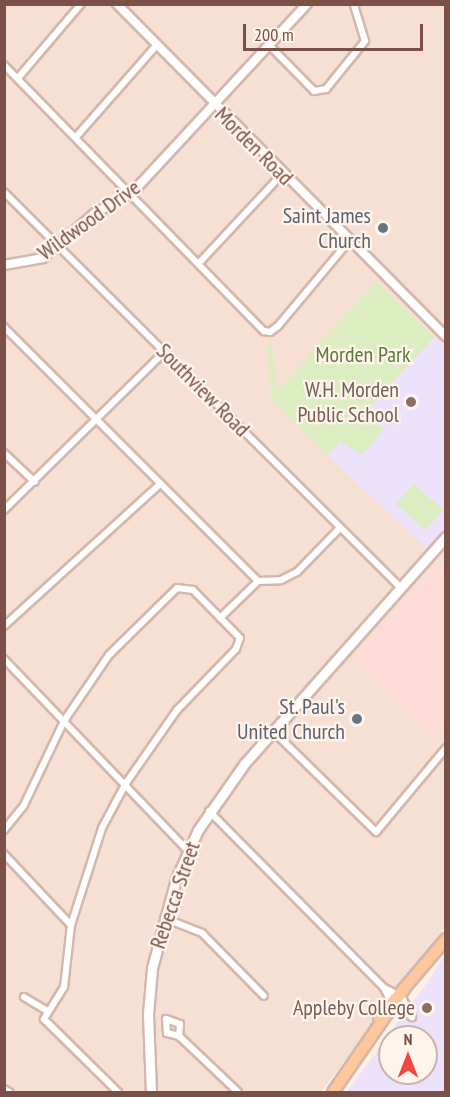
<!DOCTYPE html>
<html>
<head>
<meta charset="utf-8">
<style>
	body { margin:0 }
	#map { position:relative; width:450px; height:1097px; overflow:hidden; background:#fef0e5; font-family:"PT Sans Narrow",sans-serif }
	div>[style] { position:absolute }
	.residential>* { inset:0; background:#f6e0d3 }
	.commercial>* { inset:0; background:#ffdcd8 }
	.education>* { inset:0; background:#ede2fb }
	.green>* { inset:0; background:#dcedc2; transform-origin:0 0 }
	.roads { filter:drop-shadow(2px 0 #d4b7ac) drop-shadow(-2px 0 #d4b7ac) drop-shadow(0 2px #d4b7ac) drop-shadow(0 -2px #d4b7ac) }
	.minor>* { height:6px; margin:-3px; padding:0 3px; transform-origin:3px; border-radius:3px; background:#fff }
	.tertiary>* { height:8px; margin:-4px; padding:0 4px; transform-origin:4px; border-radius:4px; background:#fff }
	.secondary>* { height:9px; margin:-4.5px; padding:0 4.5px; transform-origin:4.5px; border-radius:4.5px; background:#fff }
	.primary>* { height:10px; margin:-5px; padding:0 5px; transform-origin:5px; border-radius:5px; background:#ffc79b }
	.dots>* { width:16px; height:16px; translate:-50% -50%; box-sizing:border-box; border:3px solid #fff5ed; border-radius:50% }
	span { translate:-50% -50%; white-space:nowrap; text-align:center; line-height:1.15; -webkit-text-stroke:4.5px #fff5ed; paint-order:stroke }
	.street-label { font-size:22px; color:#7a5047 }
	.worship-label { font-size:22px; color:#5b616d }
	.right { translate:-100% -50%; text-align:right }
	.park-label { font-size:22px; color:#5a7a3c }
	.education-label { font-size:22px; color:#785e54 }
	.frame { position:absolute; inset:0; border:6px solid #7a5047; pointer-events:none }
	.north { position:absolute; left:378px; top:1025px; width:60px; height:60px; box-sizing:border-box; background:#fff5ed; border:2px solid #cab3ab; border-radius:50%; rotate:0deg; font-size:16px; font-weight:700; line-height:24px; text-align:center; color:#7a5047 }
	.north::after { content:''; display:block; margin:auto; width:21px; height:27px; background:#f24740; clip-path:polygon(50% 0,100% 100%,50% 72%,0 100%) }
	.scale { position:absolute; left:243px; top:24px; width:180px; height:27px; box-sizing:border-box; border:3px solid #7a5047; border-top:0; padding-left:8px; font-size:18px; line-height:21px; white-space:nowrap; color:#7a5047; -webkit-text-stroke:4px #fff5ed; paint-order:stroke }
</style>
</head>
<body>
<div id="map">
	<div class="residential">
		<i style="clip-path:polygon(5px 5px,445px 5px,445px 927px,321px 1092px,5px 1092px)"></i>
	</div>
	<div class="commercial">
		<i style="clip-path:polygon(437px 562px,445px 571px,446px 726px,435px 736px,356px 654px)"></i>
	</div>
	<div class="education">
		<i style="clip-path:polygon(434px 337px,445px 348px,445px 528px,427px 549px,328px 455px)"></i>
		<i style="clip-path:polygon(evenodd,445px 955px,445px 1092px,347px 1092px,429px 980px,445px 955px,390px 1037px,426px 1037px,426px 1073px,390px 1073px,390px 1037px)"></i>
	</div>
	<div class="green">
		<i style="clip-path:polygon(376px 281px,434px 337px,363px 415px,385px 429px,362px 455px,340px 441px,328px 455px,271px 399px,268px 342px,272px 341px,277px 391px)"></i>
		<i style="left:414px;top:484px;width:39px;height:27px;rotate:42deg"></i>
	</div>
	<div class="roads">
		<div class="minor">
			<i style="left:268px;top:44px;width:66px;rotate:45.6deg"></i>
			<i style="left:314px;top:91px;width:12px;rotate:-9deg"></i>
			<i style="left:326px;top:89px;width:62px;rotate:-50.9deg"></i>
			<i style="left:365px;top:41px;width:39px;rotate:-107deg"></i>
			<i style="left:4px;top:65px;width:372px;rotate:45.7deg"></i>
			<i style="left:264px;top:331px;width:6px;rotate:9deg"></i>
			<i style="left:270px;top:332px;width:10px;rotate:-37deg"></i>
			<i style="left:278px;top:326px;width:111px;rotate:-50.1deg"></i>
			<i style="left:18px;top:78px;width:97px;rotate:-49.6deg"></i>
			<i style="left:76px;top:137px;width:121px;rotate:-48.7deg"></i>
			<i style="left:4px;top:192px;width:561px;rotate:44.93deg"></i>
			<i style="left:200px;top:262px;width:120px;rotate:-47deg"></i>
			<i style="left:4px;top:327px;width:359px;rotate:45deg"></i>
			<i style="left:4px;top:453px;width:42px;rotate:43.1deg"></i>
			<i style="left:4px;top:510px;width:225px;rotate:-44.6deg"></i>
			<i style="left:220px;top:618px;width:53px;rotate:-44.2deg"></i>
			<i style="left:258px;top:581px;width:23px;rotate:-2deg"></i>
			<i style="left:281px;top:580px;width:18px;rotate:-27deg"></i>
			<i style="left:297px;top:572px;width:62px;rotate:-45.7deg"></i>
			<i style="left:4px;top:626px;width:211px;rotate:-42.3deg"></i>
			<i style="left:4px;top:659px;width:265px;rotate:46.2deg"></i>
			<i style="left:274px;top:732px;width:143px;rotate:44.4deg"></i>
			<i style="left:376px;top:832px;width:109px;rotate:-50.2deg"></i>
			<i style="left:209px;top:811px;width:249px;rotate:45.3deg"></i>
			<i style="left:384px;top:988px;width:13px;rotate:63deg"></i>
			<i style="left:390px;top:1000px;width:28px;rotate:38deg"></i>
			<i style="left:412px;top:1017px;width:22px;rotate:-117deg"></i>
			<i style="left:402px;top:997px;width:20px;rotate:-153deg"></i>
			<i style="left:4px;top:830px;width:32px;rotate:-51deg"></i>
			<i style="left:24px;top:805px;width:93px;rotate:-64.5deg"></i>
			<i style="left:64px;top:721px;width:80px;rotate:-55.7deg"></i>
			<i style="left:109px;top:655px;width:95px;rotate:-44.6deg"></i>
			<i style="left:177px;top:588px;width:16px;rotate:7deg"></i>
			<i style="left:193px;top:590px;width:67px;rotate:45.6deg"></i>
			<i style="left:240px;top:638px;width:12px;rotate:110deg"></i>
			<i style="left:236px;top:649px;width:85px;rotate:134deg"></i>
			<i style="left:177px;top:710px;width:89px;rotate:124.9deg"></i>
			<i style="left:126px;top:783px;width:51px;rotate:118.1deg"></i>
			<i style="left:102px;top:828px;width:102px;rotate:107.7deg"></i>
			<i style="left:71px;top:925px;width:62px;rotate:96.4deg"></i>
			<i style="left:64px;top:987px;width:38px;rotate:122deg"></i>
			<i style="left:44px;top:1019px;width:104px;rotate:44.6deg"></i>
			<i style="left:4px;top:854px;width:98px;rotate:46.7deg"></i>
			<i style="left:164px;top:918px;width:41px;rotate:21.5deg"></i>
			<i style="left:202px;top:933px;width:88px;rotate:45.5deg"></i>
			<i style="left:24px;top:997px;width:27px;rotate:31deg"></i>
			<i style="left:179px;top:1036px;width:12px;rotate:-85deg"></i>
			<i style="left:180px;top:1024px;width:15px;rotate:-160deg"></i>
			<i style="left:166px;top:1019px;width:14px;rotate:86deg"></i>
			<i style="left:167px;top:1033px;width:12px;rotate:14deg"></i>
			<i style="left:179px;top:1036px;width:81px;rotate:43.5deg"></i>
			<i style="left:4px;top:1089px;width:6px;rotate:31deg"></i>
		</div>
		<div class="tertiary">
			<i style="left:117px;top:4px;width:467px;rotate:45.3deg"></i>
			<i style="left:4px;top:265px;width:40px;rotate:-10deg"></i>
			<i style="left:43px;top:258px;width:69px;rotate:-40.9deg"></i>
			<i style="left:95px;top:213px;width:41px;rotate:-27.8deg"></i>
			<i style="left:131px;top:194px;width:259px;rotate:-47.2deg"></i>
		</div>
		<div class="secondary">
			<i style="left:151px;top:1092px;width:78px;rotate:-92.2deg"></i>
			<i style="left:148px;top:1014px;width:46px;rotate:-85deg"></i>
			<i style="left:152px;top:968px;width:92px;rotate:-74.9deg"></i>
			<i style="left:176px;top:879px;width:54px;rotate:-65.8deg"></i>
			<i style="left:198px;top:830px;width:82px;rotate:-55deg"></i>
			<i style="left:245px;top:763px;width:302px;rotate:-48.4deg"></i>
		</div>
		<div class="primary">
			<i style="left:379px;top:1018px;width:104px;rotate:-49.7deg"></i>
			<i style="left:333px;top:1092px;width:125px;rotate:-55.4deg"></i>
		</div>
	</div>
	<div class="dots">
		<i style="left:383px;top:228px;background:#6b7280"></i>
		<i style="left:411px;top:402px;background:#8d6e63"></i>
		<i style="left:357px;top:719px;background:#6b7280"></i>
		<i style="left:427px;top:1008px;background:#8d6e63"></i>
	</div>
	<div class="street-label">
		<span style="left:254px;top:146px;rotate:45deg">Morden Road</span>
		<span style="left:89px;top:220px;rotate:-36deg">Wildwood Drive</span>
		<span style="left:203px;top:390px;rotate:45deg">Southview Road</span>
		<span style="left:175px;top:895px;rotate:-71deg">Rebecca Street</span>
	</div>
	<div class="worship-label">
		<span class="right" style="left:371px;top:228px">Saint James<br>Church</span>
		<span class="right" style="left:345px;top:719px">St. Paul's<br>United Church</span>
	</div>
	<div class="park-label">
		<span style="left:363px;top:355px">Morden Park</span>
	</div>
	<div class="education-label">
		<span class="right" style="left:399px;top:402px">W.H. Morden<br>Public School</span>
		<span class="right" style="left:415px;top:1008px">Appleby College</span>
	</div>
	<div class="frame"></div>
	<div class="north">N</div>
	<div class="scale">200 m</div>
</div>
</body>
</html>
